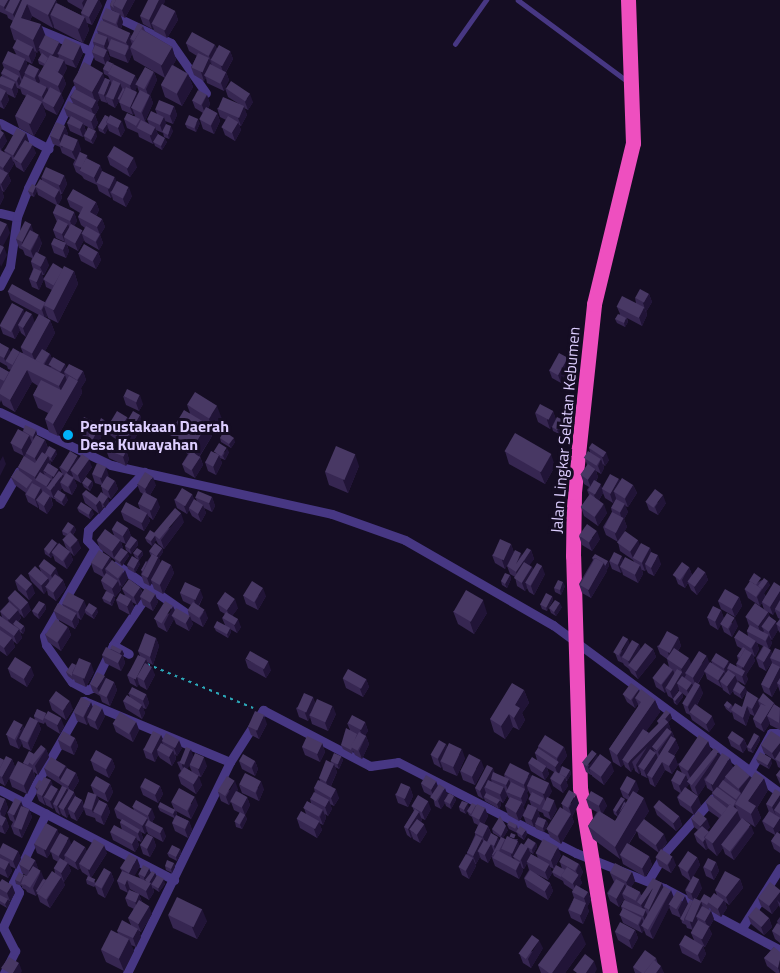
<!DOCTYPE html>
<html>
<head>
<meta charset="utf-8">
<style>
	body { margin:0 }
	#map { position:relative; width:780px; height:973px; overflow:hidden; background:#150d23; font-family:"Titillium Web",sans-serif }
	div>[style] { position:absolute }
	.path>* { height:1.5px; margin-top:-0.75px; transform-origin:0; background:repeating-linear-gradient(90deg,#2ba6b7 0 3px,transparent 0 7.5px) }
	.service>* { height:4.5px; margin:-2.25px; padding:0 2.25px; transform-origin:2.25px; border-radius:2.25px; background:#473783 }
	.minor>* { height:9px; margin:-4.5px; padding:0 4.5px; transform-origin:4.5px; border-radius:4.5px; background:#473783 }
	.trunk>* { height:15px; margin:-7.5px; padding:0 7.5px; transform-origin:7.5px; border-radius:7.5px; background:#ee4fbf }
	.wall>* { inset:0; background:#362651 }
	.shaded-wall>* { inset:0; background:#211437 }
	.building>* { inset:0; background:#483864; transform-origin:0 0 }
	.dots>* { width:16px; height:16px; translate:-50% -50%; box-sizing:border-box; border:3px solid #150d23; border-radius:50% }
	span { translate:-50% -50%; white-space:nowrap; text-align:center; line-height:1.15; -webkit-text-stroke:6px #150d23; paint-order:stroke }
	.poi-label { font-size:16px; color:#ddceff; font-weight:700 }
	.left { translate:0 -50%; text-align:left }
	.street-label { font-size:16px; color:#ddceff }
</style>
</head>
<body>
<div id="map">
	<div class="path">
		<i style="left:147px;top:664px;width:115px;rotate:22.5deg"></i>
	</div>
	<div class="service">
		<i style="left:518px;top:0;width:136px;rotate:36.6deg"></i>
		<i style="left:455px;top:44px;width:54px;rotate:-54.8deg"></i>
	</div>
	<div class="minor">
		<i style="left:112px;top:15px;width:65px;rotate:25.4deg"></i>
		<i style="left:171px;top:43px;width:61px;rotate:55deg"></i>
		<i style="left:35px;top:28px;width:61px;rotate:22.3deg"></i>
		<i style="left:82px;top:73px;width:79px;rotate:-68.3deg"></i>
		<i style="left:0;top:123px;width:55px;rotate:28deg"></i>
		<i style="left:0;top:213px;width:17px;rotate:13deg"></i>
		<i style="left:0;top:286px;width:22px;rotate:-63deg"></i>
		<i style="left:10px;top:266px;width:49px;rotate:-81.9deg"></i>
		<i style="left:17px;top:217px;width:31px;rotate:-69deg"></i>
		<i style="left:28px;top:188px;width:110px;rotate:-64.1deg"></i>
		<i style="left:0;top:412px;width:123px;rotate:25.5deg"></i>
		<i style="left:111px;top:465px;width:226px;rotate:12.5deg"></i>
		<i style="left:332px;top:514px;width:77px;rotate:19.6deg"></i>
		<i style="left:405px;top:540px;width:171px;rotate:29.9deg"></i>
		<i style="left:553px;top:625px;width:282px;rotate:36.5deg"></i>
		<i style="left:0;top:504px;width:38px;rotate:-60deg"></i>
		<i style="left:94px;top:549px;width:100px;rotate:119.9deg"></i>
		<i style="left:44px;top:636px;width:9px;rotate:77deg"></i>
		<i style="left:46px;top:645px;width:45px;rotate:54.9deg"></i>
		<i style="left:72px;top:682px;width:17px;rotate:28deg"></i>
		<i style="left:87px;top:690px;width:5px;rotate:-22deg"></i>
		<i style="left:92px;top:688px;width:48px;rotate:-64deg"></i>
		<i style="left:113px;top:645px;width:68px;rotate:-55.8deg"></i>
		<i style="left:98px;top:552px;width:16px;rotate:-133deg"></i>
		<i style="left:87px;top:540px;width:10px;rotate:-84deg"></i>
		<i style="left:88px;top:530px;width:81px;rotate:-46deg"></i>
		<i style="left:117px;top:565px;width:84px;rotate:34.8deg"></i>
		<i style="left:113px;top:645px;width:18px;rotate:29deg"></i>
		<i style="left:230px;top:762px;width:62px;rotate:-57.6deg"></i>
		<i style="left:263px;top:710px;width:121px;rotate:27.6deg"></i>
		<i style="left:370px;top:766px;width:28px;rotate:-8deg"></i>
		<i style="left:398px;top:762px;width:200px;rotate:27.1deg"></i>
		<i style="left:576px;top:853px;width:95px;rotate:21.7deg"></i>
		<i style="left:664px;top:888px;width:132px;rotate:28.1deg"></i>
		<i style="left:750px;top:771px;width:43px;rotate:-61.1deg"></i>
		<i style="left:771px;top:733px;width:9px"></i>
		<i style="left:0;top:790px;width:196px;rotate:27.3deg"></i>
		<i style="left:25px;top:803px;width:118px;rotate:-60deg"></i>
		<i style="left:84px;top:701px;width:158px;rotate:22.7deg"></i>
		<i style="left:230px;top:762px;width:235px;rotate:116deg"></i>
		<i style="left:648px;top:881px;width:35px;rotate:-59deg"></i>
		<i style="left:666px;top:851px;width:71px;rotate:-48.4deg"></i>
		<i style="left:742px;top:928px;width:71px;rotate:-57.7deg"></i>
		<i style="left:4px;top:973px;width:25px;rotate:-63deg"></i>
		<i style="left:15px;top:951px;width:27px;rotate:-117deg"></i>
		<i style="left:3px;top:927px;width:38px;rotate:-65deg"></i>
		<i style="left:19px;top:892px;width:11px;rotate:-124deg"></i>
		<i style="left:13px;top:883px;width:77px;rotate:-64.8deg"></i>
	</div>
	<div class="trunk">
		<i style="left:610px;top:973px;width:188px;rotate:-99.2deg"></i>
		<i style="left:580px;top:787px;width:231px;rotate:-91.7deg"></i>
		<i style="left:573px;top:556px;width:64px;rotate:-89.1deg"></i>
		<i style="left:574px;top:492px;width:189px;rotate:-83.9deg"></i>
		<i style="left:594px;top:304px;width:166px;rotate:-76.4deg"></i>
		<i style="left:633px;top:143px;width:143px;rotate:-92deg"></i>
	</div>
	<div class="wall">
		<i style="clip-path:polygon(evenodd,0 0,56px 0,57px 3px,82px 16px,81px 13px,82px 10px,68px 2px,67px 0,99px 0,102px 6px,92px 25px,87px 23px,89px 30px,83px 43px,54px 28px,54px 26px,53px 28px,32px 16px,30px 21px,45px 36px,59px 42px,60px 47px,80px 45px,83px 53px,76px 68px,65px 64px,67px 68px,63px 76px,66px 84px,61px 94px,64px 101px,57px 115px,45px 109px,42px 103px,46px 115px,34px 136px,19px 128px,15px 116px,26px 96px,22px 94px,20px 88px,20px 89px,17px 88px,18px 91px,15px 98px,7px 94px,9px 100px,4px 109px,0 107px,0 78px,2px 76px,1px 73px,4px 68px,2px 63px,16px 54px,13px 48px,17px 41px,14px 40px,10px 27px,13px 21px,8px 18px,7px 15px,0 12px,0 0,39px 50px,41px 55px,38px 60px,39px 64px,44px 66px,40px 73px,39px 69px,28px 67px,26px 61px,32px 64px,36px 55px,35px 51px,37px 53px,39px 50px)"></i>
		<i style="clip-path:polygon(evenodd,112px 0,135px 0,125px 18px,121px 16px,123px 22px,121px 29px,131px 36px,143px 26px,145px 31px,172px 47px,176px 60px,173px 65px,188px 74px,193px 87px,182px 106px,165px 97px,161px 85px,165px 78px,134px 60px,130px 48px,132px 54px,128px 63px,110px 56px,108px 50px,107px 52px,110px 59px,108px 61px,138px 82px,154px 72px,157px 80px,150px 95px,153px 103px,145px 121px,149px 124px,147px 119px,157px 114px,155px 109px,174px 106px,177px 115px,173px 124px,165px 121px,166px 124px,173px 131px,169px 139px,164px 137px,163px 133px,156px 130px,158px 134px,167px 142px,162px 150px,155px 146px,154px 143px,153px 144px,139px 137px,138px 133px,127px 128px,124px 119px,135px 116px,134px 113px,133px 115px,122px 110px,119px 101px,115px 108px,108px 104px,107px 102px,107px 103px,101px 101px,100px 98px,97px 103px,99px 108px,95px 115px,98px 123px,94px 130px,84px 125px,86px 131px,97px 136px,93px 144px,85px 140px,84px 136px,83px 137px,70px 131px,67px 123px,70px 118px,67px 116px,64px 108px,73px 103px,70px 97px,76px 89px,73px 81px,105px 78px,110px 80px,108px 76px,104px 74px,103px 69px,105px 65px,95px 60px,92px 52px,94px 46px,93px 42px,98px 34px,97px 30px,103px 21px,102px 18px,116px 12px,111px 10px,110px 5px,112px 0,137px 86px,139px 92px,138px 95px,135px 91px,137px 86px)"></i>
		<i style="clip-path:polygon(165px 1px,163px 5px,175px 11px,178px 20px,167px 38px,154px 31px,153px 27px,152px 29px,143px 24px,140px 16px)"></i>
		<i style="clip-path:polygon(186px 43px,215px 45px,217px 49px,230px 51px,233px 59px,226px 72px,229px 80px,225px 88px,253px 102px,248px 110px,244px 108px,247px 115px,241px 126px,239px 125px,241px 130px,235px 141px,225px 135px,222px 127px,226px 120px,220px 117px,217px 108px,239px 104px,228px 97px,225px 88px,224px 91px,207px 83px,206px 78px,204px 81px,194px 75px,191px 67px,197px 56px,189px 51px)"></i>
		<i style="clip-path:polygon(207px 95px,210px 104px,208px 108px,217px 113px,220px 121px,214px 134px,203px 129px,200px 120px,203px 113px,195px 108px,192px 100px)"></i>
		<i style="clip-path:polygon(105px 115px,125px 130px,121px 137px,109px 131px,108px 128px,105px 134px,99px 131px,98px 127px)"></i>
		<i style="clip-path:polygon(200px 123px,196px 132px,187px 128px,185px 124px)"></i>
		<i style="clip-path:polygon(0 124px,2px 129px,1px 131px,7px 141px,1px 150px,5px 153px,4px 150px,26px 133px,28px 142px,36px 153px,24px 172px,16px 167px,14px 162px,12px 161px,14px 164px,8px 174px,11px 181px,4px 192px,2px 191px,4px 197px,0 205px)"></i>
		<i style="clip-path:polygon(65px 126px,68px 134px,67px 135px,81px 149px,80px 152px,88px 159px,100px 165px,102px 171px,116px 181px,132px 196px,126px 207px,113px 200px,112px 196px,111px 198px,99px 191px,97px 185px,84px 179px,82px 176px,76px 172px,73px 164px,75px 160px,62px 153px,60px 147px,53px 144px,50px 136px)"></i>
		<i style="clip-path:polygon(107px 156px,137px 167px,130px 177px,110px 165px)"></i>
		<i style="clip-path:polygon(64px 175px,67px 184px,62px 194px,61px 194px,62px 198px,58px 205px,74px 212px,77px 221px,74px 226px,83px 232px,85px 228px,81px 225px,78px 217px,80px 213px,70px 207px,67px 199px,96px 202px,99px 210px,96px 216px,102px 219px,105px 227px,100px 235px,103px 243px,99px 250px,85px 242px,84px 240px,78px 251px,67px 245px,66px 242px,69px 251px,66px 258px,54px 253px,51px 244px,65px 242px,56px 238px,53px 230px,57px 222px,53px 213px,56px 205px,38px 195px,37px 191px,34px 197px,30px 195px,28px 191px,36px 186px,42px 180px,41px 177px)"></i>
		<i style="clip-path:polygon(34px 232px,42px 243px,38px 253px,49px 265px,44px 275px,42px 275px,43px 279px,63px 269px,74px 271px,78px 284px,58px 323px,48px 318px,47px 315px,46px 318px,50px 320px,55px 333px,45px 351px,50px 354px,52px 359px,65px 364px,66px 368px,83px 371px,86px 380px,81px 388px,82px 393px,58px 436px,49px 432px,45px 419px,48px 413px,38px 408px,33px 395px,38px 386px,32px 382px,15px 412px,3px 405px,1px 400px,0 403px,0 367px,9px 372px,11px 370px,8px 369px,7px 366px,0 362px,0 343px,11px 352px,23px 353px,21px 348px,39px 315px,11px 300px,8px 292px,45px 302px,52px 290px,46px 287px,44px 279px,39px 290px,32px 287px,29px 279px,33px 269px,31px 262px,32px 258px,25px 255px,23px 250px,19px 248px,16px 239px)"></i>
		<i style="clip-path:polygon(98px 252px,101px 260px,96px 269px,81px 261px,78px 253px)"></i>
		<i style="clip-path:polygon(649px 294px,652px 302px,646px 312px,646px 311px,647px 315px,642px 326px,627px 318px,628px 322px,625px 327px,617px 323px,615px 319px,620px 314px,617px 307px,636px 303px,635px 298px)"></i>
		<i style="clip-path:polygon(23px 309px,25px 314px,26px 337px,21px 333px,20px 330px,15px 339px,3px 334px,0 326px)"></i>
		<i style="clip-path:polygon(568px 358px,571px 366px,561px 383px,552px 378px,549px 370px)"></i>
		<i style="clip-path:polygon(123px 396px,143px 404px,139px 411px,126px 405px)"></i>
		<i style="clip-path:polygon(187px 405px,222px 419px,213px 431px,209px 429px,212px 436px,200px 456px,203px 465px,195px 478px,185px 472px,182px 464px,188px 454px,175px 446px,170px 434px,190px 413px)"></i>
		<i style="clip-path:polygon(553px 411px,556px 420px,550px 429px,538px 422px,535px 413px)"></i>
		<i style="clip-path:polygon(140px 415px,143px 424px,127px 453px,129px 459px,126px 466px,109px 458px,106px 450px,117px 447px,115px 443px,117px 440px,110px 435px,107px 429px,106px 431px,101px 427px,103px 434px,93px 453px,88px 451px,85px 443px,87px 438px,82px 435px,79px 427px,99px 425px,99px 423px,107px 422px,108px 424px,127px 417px,128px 420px)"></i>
		<i style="clip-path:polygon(564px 424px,559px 434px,553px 431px,552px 427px)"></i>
		<i style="clip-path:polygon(23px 431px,37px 434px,36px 436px,45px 440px,48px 448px,57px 454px,52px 462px,50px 460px,51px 465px,59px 472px,62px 473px,59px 467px,79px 459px,92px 467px,81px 483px,74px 479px,77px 486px,72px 495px,64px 491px,62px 488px,60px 491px,68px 500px,64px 506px,56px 501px,55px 499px,54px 499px,51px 497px,53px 505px,47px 514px,39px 509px,39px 506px,38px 508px,28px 502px,25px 494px,26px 493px,15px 485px,11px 477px,19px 471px,18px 467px,24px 456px,14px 451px,11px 443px)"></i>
		<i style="clip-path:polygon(220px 438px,235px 442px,231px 448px,221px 442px)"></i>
		<i style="clip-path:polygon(589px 448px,609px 460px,605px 466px,603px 464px,604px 468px,601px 474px,596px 471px,598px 477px,596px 481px,602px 488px,619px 479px,620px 482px,633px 485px,637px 493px,628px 507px,625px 506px,628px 512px,624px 519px,627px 527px,618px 541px,640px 545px,650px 548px,651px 552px,661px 564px,654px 576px,648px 573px,646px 569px,645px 571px,642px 570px,643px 574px,638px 583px,623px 575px,622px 571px,621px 573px,612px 569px,609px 561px,623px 560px,634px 562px,633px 560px,620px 551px,618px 542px,606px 535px,603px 527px,612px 512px,611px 508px,616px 499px,616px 498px,613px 503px,605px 498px,603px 493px,599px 500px,607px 513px,598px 526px,584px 516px,581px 507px,589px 495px,587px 490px,589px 487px,584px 484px,581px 475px,587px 465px,585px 458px,590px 452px)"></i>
		<i style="clip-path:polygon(505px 451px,555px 466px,545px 484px,509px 464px)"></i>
		<i style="clip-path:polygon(229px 452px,225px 460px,220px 458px,222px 463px,216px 475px,208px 471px,205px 462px,215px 453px)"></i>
		<i style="clip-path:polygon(359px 466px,348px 493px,329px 485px,325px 472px)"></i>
		<i style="clip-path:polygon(106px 467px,108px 477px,115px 481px,118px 489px,111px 499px,103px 494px,101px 485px,95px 483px,92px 474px)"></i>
		<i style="clip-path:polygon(92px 481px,93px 485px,90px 491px,84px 487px,82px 483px)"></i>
		<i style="clip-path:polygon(137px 484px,156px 485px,150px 495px,160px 507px,153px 520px,148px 516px,150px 521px,144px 531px,124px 520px,121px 512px,140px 509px,138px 504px,143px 494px,140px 492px)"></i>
		<i style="clip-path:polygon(82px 494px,97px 498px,109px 502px,105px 508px,103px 507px,103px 509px,99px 514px,85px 503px)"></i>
		<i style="clip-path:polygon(192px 494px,194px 500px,197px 501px,195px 497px,212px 497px,215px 506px,212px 512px,204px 508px,206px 513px,201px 522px,192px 516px,189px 510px,187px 514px,177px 508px,174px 499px)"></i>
		<i style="clip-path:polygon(646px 502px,666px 503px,658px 515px,649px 510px)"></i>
		<i style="clip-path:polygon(77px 508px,94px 514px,90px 519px,79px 512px)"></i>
		<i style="clip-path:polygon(184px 522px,164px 549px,158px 544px,156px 540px,152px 546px,147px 542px,145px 538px)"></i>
		<i style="clip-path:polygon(74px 526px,76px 530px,73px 535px,81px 548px,74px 556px,70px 552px,73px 560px,67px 569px,55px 561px,53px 555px,51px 558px,45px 554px,44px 549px,57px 543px,58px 544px,70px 551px,66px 548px,63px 540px,66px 536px,63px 535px,62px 531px)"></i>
		<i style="clip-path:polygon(128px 528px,131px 536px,128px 540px,137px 540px,138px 545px,131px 554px,126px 550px,125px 546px,126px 544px,121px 542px,123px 548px,123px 549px,129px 556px,122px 566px,116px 562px,115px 560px,100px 549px,97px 541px,114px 535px,112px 530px)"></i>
		<i style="clip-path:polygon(579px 536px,600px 539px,592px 551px,582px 545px)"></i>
		<i style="clip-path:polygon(511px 544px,514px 553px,505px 569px,495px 563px,492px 555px)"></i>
		<i style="clip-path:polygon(162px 548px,163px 552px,159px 558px,160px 563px,171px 565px,174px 573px,163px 594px,154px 589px,152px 583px,150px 586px,144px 583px,141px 574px,142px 572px,141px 570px,151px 556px,149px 551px)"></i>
		<i style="clip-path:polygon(531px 550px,534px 559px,529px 565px,532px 567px,533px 570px,545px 574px,534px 595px,529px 592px,527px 588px,525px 591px,517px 586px,515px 577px,510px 574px,507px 566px)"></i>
		<i style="clip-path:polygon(142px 551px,143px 555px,139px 560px,135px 557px,133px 553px)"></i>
		<i style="clip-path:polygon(110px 557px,111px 560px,128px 578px,122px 587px,120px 585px,121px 590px,115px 597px,114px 597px,115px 599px,112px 606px,104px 602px,102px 598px,107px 591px,104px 589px,101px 581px,103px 577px,94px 572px,91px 563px)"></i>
		<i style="clip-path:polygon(592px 558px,608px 561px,609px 566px,606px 570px,607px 571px,591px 598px,582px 593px,579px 584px,593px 560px)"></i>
		<i style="clip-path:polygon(140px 564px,135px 573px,128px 569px,127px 565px)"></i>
		<i style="clip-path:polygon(39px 566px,59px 576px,63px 580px,66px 588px,56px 601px,48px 595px,47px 590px,44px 594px,31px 581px,28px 573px,41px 572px)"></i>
		<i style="clip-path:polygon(689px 567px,692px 575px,705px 572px,708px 580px,697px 595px,691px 590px,688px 583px,685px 588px,678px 584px,675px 576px)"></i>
		<i style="clip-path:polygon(510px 575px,511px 579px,507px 588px,502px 585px,501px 581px)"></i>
		<i style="clip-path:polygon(762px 580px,770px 585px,764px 593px,765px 596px,780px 586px,780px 619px,778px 618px,775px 611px,773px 615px,768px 612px,770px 617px,777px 623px,780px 619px,780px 633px,778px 630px,772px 640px,770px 638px,772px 643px,769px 649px,772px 654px,780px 650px,780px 692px,778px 686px,772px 697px,764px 692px,761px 684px,772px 663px,772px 662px,766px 671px,759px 667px,756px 658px,763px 646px,757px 643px,759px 649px,755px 657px,753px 655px,755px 661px,746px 675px,748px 679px,745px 685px,737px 680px,747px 691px,742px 699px,734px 694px,733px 691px,730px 695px,723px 690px,722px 687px,722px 688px,707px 679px,705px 672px,698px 684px,703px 693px,697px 705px,715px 724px,709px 732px,692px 720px,690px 715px,686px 713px,683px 704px,687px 697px,682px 693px,683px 697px,677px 705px,674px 703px,673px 699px,679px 691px,679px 689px,673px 699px,668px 696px,666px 691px,665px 693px,656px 687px,653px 678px,669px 667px,667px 659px,660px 654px,657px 646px,678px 637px,681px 646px,678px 651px,691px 664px,712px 663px,711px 661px,730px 663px,737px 667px,736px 664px,738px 660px,737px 656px,742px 649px,737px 646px,734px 637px,748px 636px,747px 631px,749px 626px,746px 617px,764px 610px,762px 603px,760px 606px,748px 598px,745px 590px)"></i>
		<i style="clip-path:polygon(15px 581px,35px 593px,29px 600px,18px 590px)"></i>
		<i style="clip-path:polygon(565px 586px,561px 595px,555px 592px,554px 588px)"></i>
		<i style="clip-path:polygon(140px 587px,143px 593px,155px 594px,158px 602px,153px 611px,143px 605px,141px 599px,137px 605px,132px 602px,134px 607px,130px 615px,119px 609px,116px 600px,125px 595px,122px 589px)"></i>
		<i style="clip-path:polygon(180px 593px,203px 597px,199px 606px,208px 618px,203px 627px,191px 620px,193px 624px,189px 631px,176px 624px,174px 619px,167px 632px,158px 627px,155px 619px,175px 611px,189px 616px,188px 611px,191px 605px,183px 601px)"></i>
		<i style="clip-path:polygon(243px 595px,266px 596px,258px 610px,246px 604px)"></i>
		<i style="clip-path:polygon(552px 596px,553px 600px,547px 611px,542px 609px,540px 604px)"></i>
		<i style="clip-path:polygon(739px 597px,742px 606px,735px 617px,721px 609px,718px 601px)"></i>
		<i style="clip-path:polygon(8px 598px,31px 610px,24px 618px,19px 613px,21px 618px,18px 622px,24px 626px,25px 630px,23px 634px,20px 632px,22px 638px,17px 644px,13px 641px,15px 647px,7px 656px,0 651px,0 616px,2px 617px,0 611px,9px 602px)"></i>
		<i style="clip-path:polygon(217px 603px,238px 608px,232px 616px,241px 627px,237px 633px,230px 629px,231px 632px,228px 638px,216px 631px,214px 627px,225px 625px,222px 618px,225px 614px,220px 611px)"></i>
		<i style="clip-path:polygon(45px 604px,46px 609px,39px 619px,34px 615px,32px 611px)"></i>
		<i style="clip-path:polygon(62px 604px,87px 607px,98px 612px,94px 619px,86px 614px,85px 612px,81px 620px,78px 618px,79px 622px,75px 629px,57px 619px,54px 611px,63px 606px)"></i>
		<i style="clip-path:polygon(562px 607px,556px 616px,551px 613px,549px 608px)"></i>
		<i style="clip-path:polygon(721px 610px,724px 619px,738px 626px,732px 637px,724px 632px,721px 624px,718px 630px,710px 625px,707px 617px)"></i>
		<i style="clip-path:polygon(453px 611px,487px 613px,474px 634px,458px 624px)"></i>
		<i style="clip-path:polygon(68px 627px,71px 635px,61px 651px,48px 642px,45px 634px)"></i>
		<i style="clip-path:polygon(156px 638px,159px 646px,153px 665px,147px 662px,155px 675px,147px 690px,140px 686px,139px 684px,137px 687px,130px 683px,127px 675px,140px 656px,138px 651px)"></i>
		<i style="clip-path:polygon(639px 644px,640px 649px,653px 649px,656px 657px,638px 679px,631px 673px,629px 669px,624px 665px,623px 663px,618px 661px,615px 653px)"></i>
		<i style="clip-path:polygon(110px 649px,122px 650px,124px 654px,123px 656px,125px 663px,121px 671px,105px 663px,102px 655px)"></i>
		<i style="clip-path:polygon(245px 659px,271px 670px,266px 678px,248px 668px)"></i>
		<i style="clip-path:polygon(76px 665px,94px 672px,86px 687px,75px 682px,74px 679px,73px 680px,68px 676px,66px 672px)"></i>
		<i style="clip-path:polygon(8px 669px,34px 675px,27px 687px,11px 677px)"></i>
		<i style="clip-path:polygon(106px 678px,114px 682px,117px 690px,110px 706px,102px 702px,100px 696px,93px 692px,90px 684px)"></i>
		<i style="clip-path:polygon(343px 679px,366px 679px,369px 687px,363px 697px,346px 688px)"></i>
		<i style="clip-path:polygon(524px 690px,529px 703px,522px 713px,525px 720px,519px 730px,513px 727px,505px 739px,494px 732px,490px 719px)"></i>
		<i style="clip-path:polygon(640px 691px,655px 700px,660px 712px,646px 731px,649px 733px,650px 737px,659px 725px,657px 721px,670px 713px,672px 718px,668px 722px,671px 730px,671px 731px,672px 732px,679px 748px,674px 756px,678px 765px,672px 774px,665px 770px,655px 787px,650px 784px,648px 777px,647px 778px,641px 775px,641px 772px,639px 774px,635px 771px,634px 767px,631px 772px,625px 767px,624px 764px,621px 767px,613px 762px,609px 749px,638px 707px,638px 704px,635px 708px,627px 702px,623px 694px)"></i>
		<i style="clip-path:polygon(128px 693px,146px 694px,149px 703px,146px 709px,143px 708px,145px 713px,142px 719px,126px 709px,123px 701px,130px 697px)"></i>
		<i style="clip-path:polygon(313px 697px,315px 703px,336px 714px,328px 731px,312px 724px,310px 717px,308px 721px,299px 717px,296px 708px)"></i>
		<i style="clip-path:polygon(758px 698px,759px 700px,774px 703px,775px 705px,780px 708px,780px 730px,770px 725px,770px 723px,764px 732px,756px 727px,753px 719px,754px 716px,750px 714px,746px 726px,734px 719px,732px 712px,731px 713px,726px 709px,724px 705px,732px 705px,733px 707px,742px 707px)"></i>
		<i style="clip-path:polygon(49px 701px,73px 709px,66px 720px,52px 710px)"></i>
		<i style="clip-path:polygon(92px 706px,105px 716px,98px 730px,90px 726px,88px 722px,87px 725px,77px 721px,74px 712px)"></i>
		<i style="clip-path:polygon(37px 709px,64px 726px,60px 734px,47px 726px,45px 722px,44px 724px,38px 722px,41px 729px,31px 751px,23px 747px,22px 743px,19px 749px,10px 745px,7px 736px,25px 728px,35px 720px,34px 716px)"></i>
		<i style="clip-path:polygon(136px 722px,139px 730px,133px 742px,116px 732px,113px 724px)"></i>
		<i style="clip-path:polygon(365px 722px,368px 731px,365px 735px,366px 736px,369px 744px,362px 759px,355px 755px,353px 751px,352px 754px,343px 749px,341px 745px,350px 730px,347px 723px)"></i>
		<i style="clip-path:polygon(267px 724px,259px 739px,251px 735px,248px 727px)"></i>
		<i style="clip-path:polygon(161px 735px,163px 739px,182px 748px,177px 756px,175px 754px,176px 759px,172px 766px,160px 758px,158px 755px,155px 762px,146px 758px,143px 749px)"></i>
		<i style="clip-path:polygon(759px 736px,760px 740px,753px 753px,748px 751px,747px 747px,743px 753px,731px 746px,728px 738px,744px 739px,747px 746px)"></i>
		<i style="clip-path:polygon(780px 737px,780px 768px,778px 767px,776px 761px,764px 753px,761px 745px)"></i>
		<i style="clip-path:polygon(75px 738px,78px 746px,74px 755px,61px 749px,58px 740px)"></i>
		<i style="clip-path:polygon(708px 741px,711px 751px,721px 756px,733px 767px,750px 776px,751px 779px,768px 790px,757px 808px,761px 818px,755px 827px,743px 819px,754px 833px,734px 860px,725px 854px,723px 848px,717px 856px,709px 849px,708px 848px,706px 850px,697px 842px,694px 834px,698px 830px,694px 827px,691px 818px,710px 827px,707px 830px,709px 832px,719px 818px,709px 811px,706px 802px,714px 798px,712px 793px,713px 792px,707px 788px,706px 784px,698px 796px,692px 791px,689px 783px,690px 781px,687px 779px,689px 784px,686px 788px,701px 805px,694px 815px,680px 805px,677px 797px,680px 793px,674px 789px,671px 780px,682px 773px,678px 764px)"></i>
		<i style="clip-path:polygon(322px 743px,325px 752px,320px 762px,305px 755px,302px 747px)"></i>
		<i style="clip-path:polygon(446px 744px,447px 747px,465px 758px,457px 776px,443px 770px,442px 766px,441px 768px,434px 764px,431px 755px)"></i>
		<i style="clip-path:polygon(538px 746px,564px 747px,567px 756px,560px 766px,561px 769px,570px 770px,571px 774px,567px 781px,566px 781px,568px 786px,563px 793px,553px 786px,550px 778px,554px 772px,547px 768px,549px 774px,545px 780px,531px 771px,528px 763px,537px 760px,535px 753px,538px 748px)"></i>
		<i style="clip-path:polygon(46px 749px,49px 757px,38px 775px,34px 772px,35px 777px,27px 794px,12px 787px,9px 778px,24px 764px,23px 763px,34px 754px,34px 755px)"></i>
		<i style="clip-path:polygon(341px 756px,343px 760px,339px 769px,335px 767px,337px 772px,331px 786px,339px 798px,334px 806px,330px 804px,332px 809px,328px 816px,325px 814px,326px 818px,323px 825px,319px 823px,322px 830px,317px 838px,300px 828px,297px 819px,306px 814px,304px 808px,311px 803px,310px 799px,315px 793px,314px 788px,320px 780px,319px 778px,331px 762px)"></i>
		<i style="clip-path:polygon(evenodd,193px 757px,207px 766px,201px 777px,197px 776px,202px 785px,196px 794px,181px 784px,178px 775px,181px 771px,177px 762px,193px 757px,189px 765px,192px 772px,187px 769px,189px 765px)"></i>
		<i style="clip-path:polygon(0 758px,4px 760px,12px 759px,15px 767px,5px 786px,0 783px)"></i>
		<i style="clip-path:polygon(112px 759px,115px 767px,109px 778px,94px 770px,91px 761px)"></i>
		<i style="clip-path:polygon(756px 759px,772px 763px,769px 769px,758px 763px)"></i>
		<i style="clip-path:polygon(239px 761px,255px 761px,258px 769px,255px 776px,242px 769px)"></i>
		<i style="clip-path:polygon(583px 763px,614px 771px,604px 785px,592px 776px,592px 775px,591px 775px,586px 772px)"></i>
		<i style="clip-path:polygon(66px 766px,67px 769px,76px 773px,79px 781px,73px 791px,76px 797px,82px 800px,84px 806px,94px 794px,91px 786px,110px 784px,113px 792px,108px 802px,97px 796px,99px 800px,107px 804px,110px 812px,104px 825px,96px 821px,95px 818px,86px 815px,84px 809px,77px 821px,71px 818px,69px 813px,67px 818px,62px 815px,61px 813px,60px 815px,56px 812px,54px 807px,53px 809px,46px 805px,46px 804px,45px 805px,39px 801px,36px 793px,37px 791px,35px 787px,53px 786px,59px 792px,62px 786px,61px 785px,47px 776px,44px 768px)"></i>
		<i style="clip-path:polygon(484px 768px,475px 785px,463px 780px,460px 771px)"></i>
		<i style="clip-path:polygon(780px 770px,780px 784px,776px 775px)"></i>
		<i style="clip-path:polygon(evenodd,494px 773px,505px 778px,504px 775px,531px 777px,552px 791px,548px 798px,557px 809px,551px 820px,544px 816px,543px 813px,538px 811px,540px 817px,546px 820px,548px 824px,544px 832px,536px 829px,535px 826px,534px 827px,526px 823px,523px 815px,519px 821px,508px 815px,505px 806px,509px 799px,506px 793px,505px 792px,507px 796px,503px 803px,500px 801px,501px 805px,499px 809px,485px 801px,484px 798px,483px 799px,478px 796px,475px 788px,494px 773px,528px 790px,530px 794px,531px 795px,529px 799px,531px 805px,525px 811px,523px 807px,528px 797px,527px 793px,528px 790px)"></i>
		<i style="clip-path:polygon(421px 784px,438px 787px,448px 794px,454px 796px,456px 800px,451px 809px,446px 806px,445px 803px,441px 809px,435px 806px,433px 797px,424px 792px)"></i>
		<i style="clip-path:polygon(239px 785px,264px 789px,259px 801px,242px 793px)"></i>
		<i style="clip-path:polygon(160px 786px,163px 794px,158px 803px,143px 795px,140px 787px)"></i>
		<i style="clip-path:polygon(410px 787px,413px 796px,408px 807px,398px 803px,395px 794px)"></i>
		<i style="clip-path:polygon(238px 789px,237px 791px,247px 797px,250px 805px,245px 815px,247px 819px,242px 829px,236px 827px,235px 822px,240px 813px,234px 810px,231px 802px,229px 805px,221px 801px,218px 792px)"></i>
		<i style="clip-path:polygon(620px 789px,639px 789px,636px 794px,649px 811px,640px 825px,667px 842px,662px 850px,676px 865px,671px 873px,659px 866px,656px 858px,659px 853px,639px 838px,637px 831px,629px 844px,649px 856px,652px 865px,645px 877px,623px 864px,621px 857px,620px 859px,593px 839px,588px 826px,597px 812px,589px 808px,586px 799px,603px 798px,607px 806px,602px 813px,615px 821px,618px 817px,614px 814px,613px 810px,626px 803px,628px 800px,623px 797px)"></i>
		<i style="clip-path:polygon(780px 792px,780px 830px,778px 833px,780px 834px,780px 853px,774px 849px,771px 841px,775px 835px,766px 830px,762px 821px,769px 812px,766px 804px)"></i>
		<i style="clip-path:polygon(0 797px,5px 799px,8px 808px,4px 817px,6px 818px,9px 827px,5px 834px,0 832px)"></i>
		<i style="clip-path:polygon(462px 801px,466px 814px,460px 811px,459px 807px)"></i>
		<i style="clip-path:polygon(171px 802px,198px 805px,191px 819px,176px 811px,177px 814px,176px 815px,189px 821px,192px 830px,188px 838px,175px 831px,172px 823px,174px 818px,160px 811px,158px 807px,174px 809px)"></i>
		<i style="clip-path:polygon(579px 803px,572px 817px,574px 822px,561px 844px,550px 837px,547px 829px,563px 809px,562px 804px)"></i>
		<i style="clip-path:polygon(476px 805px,485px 808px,488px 816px,484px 824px,488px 826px,491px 833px,499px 841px,501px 838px,493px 833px,492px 829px,508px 830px,503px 838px,505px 839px,518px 839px,517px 841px,520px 846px,536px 843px,537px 847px,533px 854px,530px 852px,531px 854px,538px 858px,536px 853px,561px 855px,554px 869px,550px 867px,552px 873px,548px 880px,536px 874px,550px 883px,553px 891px,548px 900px,527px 887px,524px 878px,529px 870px,527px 863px,524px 869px,522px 868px,523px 871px,519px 879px,495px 866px,492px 858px,492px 856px,488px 863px,481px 859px,480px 857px,476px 864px,475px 864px,476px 866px,469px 879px,462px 875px,459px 867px,467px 855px,467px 853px,475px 835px,475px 833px,478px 825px,474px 823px,472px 817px,469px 815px,467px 811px)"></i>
		<i style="clip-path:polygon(23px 806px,29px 809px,32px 817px,22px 838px,14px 834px,11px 826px,13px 822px,10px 820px,7px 812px)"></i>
		<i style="clip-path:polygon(412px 806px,431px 809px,425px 820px,421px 818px,422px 820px,421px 822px,427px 832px,420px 843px,413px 839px,412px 836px,411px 838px,407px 835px,404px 827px,414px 811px)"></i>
		<i style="clip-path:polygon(133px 807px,155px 817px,152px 822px,166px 836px,163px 842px,148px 834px,147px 831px,145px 834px,141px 832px,143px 838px,141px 842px,137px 840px,139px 845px,135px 852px,113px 840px,110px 832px,122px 830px,120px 823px,121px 820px,117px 818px,114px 809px,134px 811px)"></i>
		<i style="clip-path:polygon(654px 807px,679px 816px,682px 825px,676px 831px,657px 815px)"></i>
		<i style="clip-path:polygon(507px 825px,517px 825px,518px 829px,527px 834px,524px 840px,518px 836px,517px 833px,509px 829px)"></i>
		<i style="clip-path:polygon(57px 829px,59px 835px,71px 844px,85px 847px,87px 852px,107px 853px,91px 878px,96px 883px,111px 872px,114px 880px,105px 898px,98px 894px,95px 886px,94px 887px,87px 884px,86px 880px,88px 876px,82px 872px,80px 868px,78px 870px,68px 864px,71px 871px,64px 882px,63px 881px,65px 885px,50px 908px,40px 902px,37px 893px,36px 896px,27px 892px,26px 890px,22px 888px,22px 886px,16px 884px,15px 880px,27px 876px,22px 873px,19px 864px,35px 860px,38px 869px,44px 879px,46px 880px,55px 873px,54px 868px,58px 862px,53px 859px,51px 852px,47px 858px,37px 853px,34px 844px)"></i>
		<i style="clip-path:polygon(153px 837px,156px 846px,150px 857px,143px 854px,140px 845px)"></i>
		<i style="clip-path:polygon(0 849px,18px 851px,21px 859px,16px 869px,10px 866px,12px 871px,8px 878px,0 874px)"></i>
		<i style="clip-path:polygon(180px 849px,181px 853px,177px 861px,169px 857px,167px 853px)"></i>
		<i style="clip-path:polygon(697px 857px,700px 865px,693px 876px,702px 888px,696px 899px,700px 901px,711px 898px,717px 895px,715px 890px,740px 879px,743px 888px,729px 905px,725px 902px,727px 908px,721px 917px,711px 911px,710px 908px,709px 909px,711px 911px,714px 919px,709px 928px,712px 934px,705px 947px,703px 946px,706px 954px,701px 963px,682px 953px,679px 944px,694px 940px,691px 933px,693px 930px,687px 928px,686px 925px,682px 923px,681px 918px,672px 914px,669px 907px,653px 939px,646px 935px,644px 930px,642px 933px,623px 923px,620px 915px,622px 910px,621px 906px,625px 900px,624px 899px,619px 907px,610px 901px,607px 893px,614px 882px,610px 873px,632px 872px,635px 881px,631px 887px,640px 892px,641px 895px,664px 887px,674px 897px,688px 904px,693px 901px,688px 898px,685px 890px,690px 881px,682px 875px,679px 867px)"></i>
		<i style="clip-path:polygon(560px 862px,579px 864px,583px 872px,580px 878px,582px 883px,579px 887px,588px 892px,591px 900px,587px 907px,589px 911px,583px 924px,571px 918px,568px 910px,574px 898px,572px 892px,573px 890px,564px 884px,563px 881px,554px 876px,552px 872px,562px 869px)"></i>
		<i style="clip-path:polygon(716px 862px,719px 871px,714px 880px,706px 876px,703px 867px)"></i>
		<i style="clip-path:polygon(174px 863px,175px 867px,172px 873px,166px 870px,165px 866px)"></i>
		<i style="clip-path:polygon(140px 866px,134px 876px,140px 878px,138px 874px,151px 872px,155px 873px,156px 875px,165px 884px,159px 892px,153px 888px,154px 892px,149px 900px,130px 889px,130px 890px,139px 894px,142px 902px,152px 914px,141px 932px,139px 931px,141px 937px,136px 947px,131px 945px,134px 951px,124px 971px,106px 962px,101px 950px,118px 933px,117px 931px,131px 925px,128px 918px,134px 909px,128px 906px,125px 898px,128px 893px,120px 889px,117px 881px,122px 871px,120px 868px)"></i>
		<i style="clip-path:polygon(0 882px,12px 885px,15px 893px,10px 901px,9px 901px,10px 903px,7px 908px,0 904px)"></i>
		<i style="clip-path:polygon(780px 890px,780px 908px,779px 905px,772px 914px,761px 906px,758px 898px)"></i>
		<i style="clip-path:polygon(168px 915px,207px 921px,197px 939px,173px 928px)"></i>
		<i style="clip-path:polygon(748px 916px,769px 918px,772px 927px,764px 935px,751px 924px)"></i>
		<i style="clip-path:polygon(780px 917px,780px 943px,775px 939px,772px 931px,778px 924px,777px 921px)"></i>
		<i style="clip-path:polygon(635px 930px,638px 938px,632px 949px,618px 940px,615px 932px)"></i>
		<i style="clip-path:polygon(586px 944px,565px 973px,541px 973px,538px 965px)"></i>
		<i style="clip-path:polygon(774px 947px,780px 973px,776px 973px,767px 966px,764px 958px)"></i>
		<i style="clip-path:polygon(543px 948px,531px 968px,523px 963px,520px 955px)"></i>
		<i style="clip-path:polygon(656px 958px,658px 964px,664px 973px,635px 973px,633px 967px)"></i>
	</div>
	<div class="shaded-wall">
		<i style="clip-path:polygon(8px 0,15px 0,5px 10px,7px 16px,4px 7px)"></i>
		<i style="clip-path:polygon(20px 0,27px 0,16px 23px,13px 14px)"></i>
		<i style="clip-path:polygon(56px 0,61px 13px,50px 15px,54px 26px,53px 28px,48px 15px)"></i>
		<i style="clip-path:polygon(84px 0,91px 0,85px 11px,82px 3px)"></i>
		<i style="clip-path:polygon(98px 0,99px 0,102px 6px,92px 25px,89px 17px)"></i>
		<i style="clip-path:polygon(127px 0,135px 0,125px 18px,122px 10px)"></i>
		<i style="clip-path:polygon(159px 0,165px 0,165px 1px,154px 24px,151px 23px,153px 27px,152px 29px,149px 20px)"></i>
		<i style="clip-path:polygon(27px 4px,32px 16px,26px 31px,21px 18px)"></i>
		<i style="clip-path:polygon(175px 11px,178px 20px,167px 38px,164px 30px)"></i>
		<i style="clip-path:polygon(120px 14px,123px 22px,120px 32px,117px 24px)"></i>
		<i style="clip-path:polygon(85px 17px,89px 30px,83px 43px,78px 30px)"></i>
		<i style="clip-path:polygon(41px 24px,46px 37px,37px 53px,33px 40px)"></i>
		<i style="clip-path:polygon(130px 33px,132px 40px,130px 39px,132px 44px,130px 48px,132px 54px,128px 63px,125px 55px,129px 48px,126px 42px)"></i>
		<i style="clip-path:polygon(107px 37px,110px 46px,107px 48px,108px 50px,107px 52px,110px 59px,106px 66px,103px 57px,106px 52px,104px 46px)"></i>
		<i style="clip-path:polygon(59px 42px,62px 50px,57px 53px,59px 56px,55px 63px,52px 55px)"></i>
		<i style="clip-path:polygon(80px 45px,83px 53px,76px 68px,72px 60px)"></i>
		<i style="clip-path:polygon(215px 45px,218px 53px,210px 60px,212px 64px,209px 56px)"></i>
		<i style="clip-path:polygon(33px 47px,36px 55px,32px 64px,29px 56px)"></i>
		<i style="clip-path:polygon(172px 47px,176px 60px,165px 78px,161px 66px)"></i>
		<i style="clip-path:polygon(230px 51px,233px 59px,224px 75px,221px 66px)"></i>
		<i style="clip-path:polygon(209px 58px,212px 66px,204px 75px,206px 78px,204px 81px,201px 72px)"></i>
		<i style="clip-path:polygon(25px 59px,28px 67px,22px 80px,19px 71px)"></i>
		<i style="clip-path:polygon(64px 60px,67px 68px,63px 76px,66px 84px,61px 94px,58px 86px,61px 80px,58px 72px)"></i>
		<i style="clip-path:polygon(39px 69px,42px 77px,38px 76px,40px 81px,38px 86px,35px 78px)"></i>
		<i style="clip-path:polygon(154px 72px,157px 80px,149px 98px,146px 89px)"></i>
		<i style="clip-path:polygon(226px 72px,229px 80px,224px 91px,221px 83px)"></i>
		<i style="clip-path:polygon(103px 73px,107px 85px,98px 93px,100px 98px,97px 103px,99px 108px,95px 115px,98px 123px,94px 130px,91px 121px,94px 116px,91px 108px,95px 101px,92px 92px)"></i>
		<i style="clip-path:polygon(188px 74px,193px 87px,182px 106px,177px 94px)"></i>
		<i style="clip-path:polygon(135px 75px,139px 84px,133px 94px,130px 86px)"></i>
		<i style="clip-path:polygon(19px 76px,22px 84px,19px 86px,20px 89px,17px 81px)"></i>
		<i style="clip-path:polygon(110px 80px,113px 88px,105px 96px,107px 103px,104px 95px)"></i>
		<i style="clip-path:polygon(15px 82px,18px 91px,15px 98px,12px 89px)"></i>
		<i style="clip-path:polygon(120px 83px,123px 91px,118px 99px,119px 101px,115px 108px,112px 99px)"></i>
		<i style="clip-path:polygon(47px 87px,50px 95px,44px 102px,42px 96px)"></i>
		<i style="clip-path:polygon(6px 91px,9px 100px,4px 109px,1px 101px)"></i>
		<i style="clip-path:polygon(137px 92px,140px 100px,132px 108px,134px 113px,133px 115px,130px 107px)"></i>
		<i style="clip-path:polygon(61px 93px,64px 101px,57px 115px,53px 107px)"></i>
		<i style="clip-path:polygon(250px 94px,253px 102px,248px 110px,245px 102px)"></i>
		<i style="clip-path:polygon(150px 95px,153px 103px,145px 121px,142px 113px)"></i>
		<i style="clip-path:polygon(207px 95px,210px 104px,205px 114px,202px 105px)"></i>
		<i style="clip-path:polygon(42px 102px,46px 115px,34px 136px,29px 124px)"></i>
		<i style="clip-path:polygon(174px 106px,177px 115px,173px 124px,170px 116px)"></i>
		<i style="clip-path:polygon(244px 106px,247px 115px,241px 126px,238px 118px)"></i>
		<i style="clip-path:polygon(217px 113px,220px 121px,214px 134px,211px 126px)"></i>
		<i style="clip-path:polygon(164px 117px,167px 126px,163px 134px,160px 125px)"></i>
		<i style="clip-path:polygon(198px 119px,200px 123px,196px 132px,195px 128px)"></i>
		<i style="clip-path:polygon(122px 121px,125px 130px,121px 137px,118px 128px)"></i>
		<i style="clip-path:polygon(238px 122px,241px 130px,235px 141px,232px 132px)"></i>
		<i style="clip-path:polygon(83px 123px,86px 131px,83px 137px,80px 129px)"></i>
		<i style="clip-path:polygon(107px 124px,108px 128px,105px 134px,103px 130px)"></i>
		<i style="clip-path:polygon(65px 126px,68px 134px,62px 148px,59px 139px)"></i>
		<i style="clip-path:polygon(171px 126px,173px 131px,169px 139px,168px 135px)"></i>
		<i style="clip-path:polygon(155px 127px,158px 135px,153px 144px,150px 136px)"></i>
		<i style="clip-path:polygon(96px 131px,97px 136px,93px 144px,91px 140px)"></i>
		<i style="clip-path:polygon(4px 133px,7px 141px,1px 150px,0 147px,0 139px)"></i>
		<i style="clip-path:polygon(26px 133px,29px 142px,17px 162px,15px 160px,13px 155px)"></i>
		<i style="clip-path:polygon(165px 138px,167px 142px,162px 150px,161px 146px)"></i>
		<i style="clip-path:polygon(78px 140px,81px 149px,76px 160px,72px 152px)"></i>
		<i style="clip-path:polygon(33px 145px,36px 153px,24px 172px,21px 164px)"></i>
		<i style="clip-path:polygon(87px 155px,90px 164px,81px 171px,80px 168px)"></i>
		<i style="clip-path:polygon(11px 156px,14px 164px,8px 174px,11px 181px,4px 192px,1px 184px,6px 175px,3px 168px)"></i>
		<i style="clip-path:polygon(134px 158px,137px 167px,130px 177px,127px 169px)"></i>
		<i style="clip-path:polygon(100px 165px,103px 173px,96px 183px,94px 177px)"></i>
		<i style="clip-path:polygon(64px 175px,67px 184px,62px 194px,59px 186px)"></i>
		<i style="clip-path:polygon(115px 177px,118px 186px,110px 192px,112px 196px,111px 198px,108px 190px)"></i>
		<i style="clip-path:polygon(0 185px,4px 197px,0 205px)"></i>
		<i style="clip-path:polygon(35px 187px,37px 191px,34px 197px,33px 193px)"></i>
		<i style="clip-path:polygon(129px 187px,132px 196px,126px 207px,123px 199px)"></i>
		<i style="clip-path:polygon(59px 190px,62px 198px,58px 206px,55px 198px)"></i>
		<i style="clip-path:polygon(96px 202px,99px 210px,93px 221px,90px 212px)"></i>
		<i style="clip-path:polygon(74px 212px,77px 221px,73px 229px,70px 221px)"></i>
		<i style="clip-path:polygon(102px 219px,105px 227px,100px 235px,103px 243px,99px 250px,96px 242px,100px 235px,97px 227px)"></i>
		<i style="clip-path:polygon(7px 224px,10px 233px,2px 248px,0 244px,0 237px)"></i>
		<i style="clip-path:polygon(31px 224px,34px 233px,23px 247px,22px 242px)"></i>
		<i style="clip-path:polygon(68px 224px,71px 232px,64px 237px,65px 243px,62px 234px)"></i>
		<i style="clip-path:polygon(82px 230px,84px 235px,82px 234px,84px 240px,78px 251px,75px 243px)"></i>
		<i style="clip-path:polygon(39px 235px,42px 243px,34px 259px,31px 251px)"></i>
		<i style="clip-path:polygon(66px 243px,69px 251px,66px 258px,63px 250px)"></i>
		<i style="clip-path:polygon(4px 247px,7px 255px,1px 267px,0 264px,0 255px)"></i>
		<i style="clip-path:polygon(98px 252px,101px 260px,96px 269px,93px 261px)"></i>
		<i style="clip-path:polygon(46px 257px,49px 265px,44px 275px,40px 267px)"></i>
		<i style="clip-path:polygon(41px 271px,44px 279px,39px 290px,36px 282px)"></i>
		<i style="clip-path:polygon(74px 271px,78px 284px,58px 323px,53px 310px)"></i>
		<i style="clip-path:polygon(649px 294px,652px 302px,646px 312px,643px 303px)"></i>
		<i style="clip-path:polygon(44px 306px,47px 315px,45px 319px,42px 310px)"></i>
		<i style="clip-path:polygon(644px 307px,647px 315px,642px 326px,639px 317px)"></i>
		<i style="clip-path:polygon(23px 309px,26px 317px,18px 325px,20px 330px,15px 339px,12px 331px)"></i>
		<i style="clip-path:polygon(32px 314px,35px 323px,26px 337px,23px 328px)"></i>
		<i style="clip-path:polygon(626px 318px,628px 322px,625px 327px,624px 323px)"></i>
		<i style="clip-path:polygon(50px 320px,55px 333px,37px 366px,32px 354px)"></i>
		<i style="clip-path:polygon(9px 348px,12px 356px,5px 361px,7px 366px,4px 358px)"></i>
		<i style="clip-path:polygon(50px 354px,53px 362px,51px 367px,44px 365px)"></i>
		<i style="clip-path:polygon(568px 358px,571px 366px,561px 383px,558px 375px)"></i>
		<i style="clip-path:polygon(65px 364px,68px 373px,64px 372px,69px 387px,64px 399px,59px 386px,59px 373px)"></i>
		<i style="clip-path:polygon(27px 370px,32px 382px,15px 412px,10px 400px)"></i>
		<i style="clip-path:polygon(83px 371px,86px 380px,81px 388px,82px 393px,58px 436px,53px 424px)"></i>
		<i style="clip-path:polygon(140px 395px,143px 404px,139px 411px,136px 403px)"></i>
		<i style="clip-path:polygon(217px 406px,222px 419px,213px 431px,209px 419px)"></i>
		<i style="clip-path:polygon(553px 411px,556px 420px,550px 429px,547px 420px)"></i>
		<i style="clip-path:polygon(140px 415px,143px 424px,127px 453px,129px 459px,126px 466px,123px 457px,125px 454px,122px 447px)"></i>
		<i style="clip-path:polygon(127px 417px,130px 425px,119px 441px,116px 433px)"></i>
		<i style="clip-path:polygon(563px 420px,564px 424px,559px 434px,557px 430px)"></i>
		<i style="clip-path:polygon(207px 424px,212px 436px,197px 460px,193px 447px)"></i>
		<i style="clip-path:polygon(100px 425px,103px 434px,93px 453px,90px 445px)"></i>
		<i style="clip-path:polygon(36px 430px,37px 434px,34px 441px,33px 437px)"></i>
		<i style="clip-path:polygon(29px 435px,32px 443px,24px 457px,21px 448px)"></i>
		<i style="clip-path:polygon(234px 438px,235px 442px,231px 448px,229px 444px)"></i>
		<i style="clip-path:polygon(45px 440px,48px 449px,38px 466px,35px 458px)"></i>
		<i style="clip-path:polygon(227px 448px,229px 452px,225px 460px,223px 456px)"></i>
		<i style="clip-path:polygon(56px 450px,57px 454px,52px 462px,51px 458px)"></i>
		<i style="clip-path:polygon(606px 452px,609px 460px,605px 466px,602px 457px)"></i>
		<i style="clip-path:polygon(355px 454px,359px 466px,348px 493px,343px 480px)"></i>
		<i style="clip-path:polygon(551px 454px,555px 466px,545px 484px,540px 472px)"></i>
		<i style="clip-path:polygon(219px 455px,222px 463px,216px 475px,213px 466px)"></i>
		<i style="clip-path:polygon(3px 456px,6px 464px,0 476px,0 461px)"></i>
		<i style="clip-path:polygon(48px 456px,51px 464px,46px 473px,43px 471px,45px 476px,36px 480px,35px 477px)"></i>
		<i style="clip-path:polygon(78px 456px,81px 464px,71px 471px,73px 476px,70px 480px,67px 472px)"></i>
		<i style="clip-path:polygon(200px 457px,203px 465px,195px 478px,192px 470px)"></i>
		<i style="clip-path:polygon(89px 459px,92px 467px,81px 483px,78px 475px)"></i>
		<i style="clip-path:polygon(601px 459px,604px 468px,601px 474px,598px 466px)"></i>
		<i style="clip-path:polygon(106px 467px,109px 476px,103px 486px,100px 478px)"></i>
		<i style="clip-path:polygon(58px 469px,61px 478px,63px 474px,66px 482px,60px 482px,62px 488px,55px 498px,54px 497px,54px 499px,51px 491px,47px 488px,47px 486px,51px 479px,54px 487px,55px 485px,52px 477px)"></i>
		<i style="clip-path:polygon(595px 469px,598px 477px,591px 488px,588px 480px)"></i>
		<i style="clip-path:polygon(153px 477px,156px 485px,148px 498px,145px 489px)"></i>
		<i style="clip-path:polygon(74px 478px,77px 486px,72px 495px,69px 487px)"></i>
		<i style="clip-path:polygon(619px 479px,622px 488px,614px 492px,616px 498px,613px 503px,610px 494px)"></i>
		<i style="clip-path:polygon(92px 481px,93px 485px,90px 491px,88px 487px)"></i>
		<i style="clip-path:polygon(115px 481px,118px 489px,111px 499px,108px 491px)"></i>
		<i style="clip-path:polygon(601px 484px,603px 493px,597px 503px,594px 495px)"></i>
		<i style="clip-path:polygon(633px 485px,637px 493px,628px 507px,625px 499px)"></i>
		<i style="clip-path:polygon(41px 488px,44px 497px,36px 500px,39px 506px,38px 508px,35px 499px)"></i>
		<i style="clip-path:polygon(192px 494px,195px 502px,189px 508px,189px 510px,187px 514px,184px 506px)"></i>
		<i style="clip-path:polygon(66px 495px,68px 500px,64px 506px,62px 502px)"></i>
		<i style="clip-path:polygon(663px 495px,666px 503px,658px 515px,655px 507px)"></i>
		<i style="clip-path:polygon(50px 496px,53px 505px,47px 514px,44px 506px)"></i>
		<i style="clip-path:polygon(108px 497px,109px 502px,105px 508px,103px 504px)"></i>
		<i style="clip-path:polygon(212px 497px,215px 506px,212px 512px,209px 503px)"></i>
		<i style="clip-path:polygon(157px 499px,160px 507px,153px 520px,150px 511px)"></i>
		<i style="clip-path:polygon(100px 500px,103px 509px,99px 514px,96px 505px)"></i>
		<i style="clip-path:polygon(604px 504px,607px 513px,598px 526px,595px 517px)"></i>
		<i style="clip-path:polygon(625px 504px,628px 512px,624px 519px,627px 527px,618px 542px,615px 534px,622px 520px,620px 513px)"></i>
		<i style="clip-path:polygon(203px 505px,206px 513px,201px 522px,198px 514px)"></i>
		<i style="clip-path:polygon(92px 509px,94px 514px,90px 519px,89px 515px)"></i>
		<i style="clip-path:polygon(147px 513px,150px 521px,144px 531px,141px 522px)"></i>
		<i style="clip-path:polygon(181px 513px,184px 522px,164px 549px,161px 540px)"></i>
		<i style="clip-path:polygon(74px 526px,76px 530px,70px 539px,69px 535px)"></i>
		<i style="clip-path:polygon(128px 528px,131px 536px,126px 545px,123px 536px)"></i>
		<i style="clip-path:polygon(597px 531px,600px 539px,592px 551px,589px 543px)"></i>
		<i style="clip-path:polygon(155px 536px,156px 540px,152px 546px,151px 541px)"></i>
		<i style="clip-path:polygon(78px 540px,81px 548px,74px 556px,71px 547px)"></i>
		<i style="clip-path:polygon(120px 540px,123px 548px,116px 559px,114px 558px,112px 551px)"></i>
		<i style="clip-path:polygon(137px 540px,138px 545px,131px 554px,130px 549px)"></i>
		<i style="clip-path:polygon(638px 540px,641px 548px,633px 558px,630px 551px)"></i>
		<i style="clip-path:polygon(57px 543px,59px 547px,52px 553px,53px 555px,51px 558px,49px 554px)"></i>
		<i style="clip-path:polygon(511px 544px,514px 553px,505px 569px,502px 560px)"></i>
		<i style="clip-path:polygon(162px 548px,163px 552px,159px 558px,161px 565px,151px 580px,152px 583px,150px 586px,147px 578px,156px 556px)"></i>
		<i style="clip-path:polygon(650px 548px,653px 557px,645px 564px,646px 569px,645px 571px,642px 563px)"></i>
		<i style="clip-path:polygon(531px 550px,534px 559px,519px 580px,516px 572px,516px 564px,521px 553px,524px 561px)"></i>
		<i style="clip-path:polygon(142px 551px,143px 555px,139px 560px,138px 556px)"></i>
		<i style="clip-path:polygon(70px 552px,73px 560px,67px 569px,64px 561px)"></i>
		<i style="clip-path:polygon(128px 552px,129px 556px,122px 566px,120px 562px)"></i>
		<i style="clip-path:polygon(658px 555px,661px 564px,654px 576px,651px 568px)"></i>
		<i style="clip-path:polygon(622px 556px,625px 564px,620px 567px,622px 571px,621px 573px,618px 565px)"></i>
		<i style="clip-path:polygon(110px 557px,113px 565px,105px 569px,107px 575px,105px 578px,102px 570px)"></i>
		<i style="clip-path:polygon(139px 560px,140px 564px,135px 573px,134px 569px)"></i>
		<i style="clip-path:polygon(608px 561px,609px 566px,607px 570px,605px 566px)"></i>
		<i style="clip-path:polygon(604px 563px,607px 571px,591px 598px,588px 590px)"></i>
		<i style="clip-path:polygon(171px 565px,174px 573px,163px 594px,160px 585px)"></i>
		<i style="clip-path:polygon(640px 565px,643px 574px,638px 583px,635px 575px)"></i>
		<i style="clip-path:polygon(542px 566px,545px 574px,534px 595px,531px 586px)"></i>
		<i style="clip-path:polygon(532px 567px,535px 576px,526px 583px,527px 588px,525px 591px,522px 583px)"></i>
		<i style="clip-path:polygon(689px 567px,692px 575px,685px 588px,682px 580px)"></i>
		<i style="clip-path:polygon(56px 568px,59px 576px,54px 583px,51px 575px)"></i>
		<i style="clip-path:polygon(125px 570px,128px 578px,122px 587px,119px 579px)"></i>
		<i style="clip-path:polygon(705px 572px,708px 580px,697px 595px,694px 587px)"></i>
		<i style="clip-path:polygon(510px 575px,511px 579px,507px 588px,505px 584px)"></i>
		<i style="clip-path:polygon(48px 578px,51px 586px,45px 586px,47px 590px,44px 594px,41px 585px)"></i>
		<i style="clip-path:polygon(63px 580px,66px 588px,56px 601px,53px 592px)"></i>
		<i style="clip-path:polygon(118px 581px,121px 590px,115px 597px,112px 589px)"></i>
		<i style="clip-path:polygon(768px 581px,770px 585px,764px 593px,765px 597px,760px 606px,757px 597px)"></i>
		<i style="clip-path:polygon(563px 582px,565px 586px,561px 595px,560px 590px)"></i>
		<i style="clip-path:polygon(32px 584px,35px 593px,29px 600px,26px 591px)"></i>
		<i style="clip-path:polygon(140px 587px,143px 595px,140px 597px,141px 599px,137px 605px,134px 597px)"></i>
		<i style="clip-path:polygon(263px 588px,266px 596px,258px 610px,255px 602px)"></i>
		<i style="clip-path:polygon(200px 589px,203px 597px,197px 608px,194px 600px)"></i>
		<i style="clip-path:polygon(780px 591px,780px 604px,775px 609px,775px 611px,773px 615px,770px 607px)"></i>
		<i style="clip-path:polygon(155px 594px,158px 602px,153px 611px,150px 602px)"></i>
		<i style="clip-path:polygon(114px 595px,115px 599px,112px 606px,110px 602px)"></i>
		<i style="clip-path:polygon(552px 596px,553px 600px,547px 611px,546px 607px)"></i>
		<i style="clip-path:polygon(739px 597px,742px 606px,735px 617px,732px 609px)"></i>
		<i style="clip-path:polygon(131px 599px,134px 607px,130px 615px,127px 606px)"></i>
		<i style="clip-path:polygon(235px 599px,238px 608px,230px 619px,227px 610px)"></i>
		<i style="clip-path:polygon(84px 600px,87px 608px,85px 610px,85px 612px,81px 620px,78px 611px)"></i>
		<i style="clip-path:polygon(483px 600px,487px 613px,474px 634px,470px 622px)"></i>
		<i style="clip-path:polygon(28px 602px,31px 610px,24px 618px,21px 609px)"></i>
		<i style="clip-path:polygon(560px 603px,562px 607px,556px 616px,554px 612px)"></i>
		<i style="clip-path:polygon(45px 604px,46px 609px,39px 619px,38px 614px)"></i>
		<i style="clip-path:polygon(173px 606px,177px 615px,172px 616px,174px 619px,167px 632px,164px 624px)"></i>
		<i style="clip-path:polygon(97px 608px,98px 612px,94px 619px,92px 615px)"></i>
		<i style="clip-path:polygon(18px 610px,21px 618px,12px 628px,8px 620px)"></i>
		<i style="clip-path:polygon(205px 610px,208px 618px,203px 627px,200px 618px)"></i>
		<i style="clip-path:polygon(721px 610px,724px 619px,718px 630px,715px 621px)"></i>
		<i style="clip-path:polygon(768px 612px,771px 620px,762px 627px,764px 631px,761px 634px,758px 626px)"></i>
		<i style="clip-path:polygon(76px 613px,79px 622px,75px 629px,72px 621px)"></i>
		<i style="clip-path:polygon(190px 616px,193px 624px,189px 631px,186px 623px)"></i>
		<i style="clip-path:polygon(735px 618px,738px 626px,732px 637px,729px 629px)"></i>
		<i style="clip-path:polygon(238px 619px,241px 627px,237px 633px,234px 625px)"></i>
		<i style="clip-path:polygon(776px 621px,778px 630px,772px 640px,769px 632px)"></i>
		<i style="clip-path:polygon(24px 626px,25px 630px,23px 634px,21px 630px)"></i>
		<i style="clip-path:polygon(68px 627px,71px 635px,61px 651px,58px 642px)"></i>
		<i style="clip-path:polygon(230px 628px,231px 632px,228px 638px,227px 634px)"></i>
		<i style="clip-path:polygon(19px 629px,22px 638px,17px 644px,14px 636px)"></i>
		<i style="clip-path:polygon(769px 635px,772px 643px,769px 649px,766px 641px)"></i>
		<i style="clip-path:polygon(678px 637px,681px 646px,671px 661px,668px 653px)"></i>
		<i style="clip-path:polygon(12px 638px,15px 647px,7px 656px,4px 648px)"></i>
		<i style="clip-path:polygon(156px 638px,159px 646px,153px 665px,150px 657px)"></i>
		<i style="clip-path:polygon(628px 639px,631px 647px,621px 657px,623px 663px,620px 655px)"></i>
		<i style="clip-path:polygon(756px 641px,759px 649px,755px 657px,752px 648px)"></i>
		<i style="clip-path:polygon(639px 644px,642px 652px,630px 666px,628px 661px)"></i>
		<i style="clip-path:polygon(653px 649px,656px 657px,638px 679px,635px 671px)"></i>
		<i style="clip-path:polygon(122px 650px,124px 654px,123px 656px,125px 663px,121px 671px,118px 662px,119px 656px)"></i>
		<i style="clip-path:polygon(771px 650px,774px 658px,770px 658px,772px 662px,766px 671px,763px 663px)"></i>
		<i style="clip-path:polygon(752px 653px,755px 661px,746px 675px,748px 679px,745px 685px,742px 676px,744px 673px,742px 668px)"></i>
		<i style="clip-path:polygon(707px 656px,710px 665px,704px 671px,705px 672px,696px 686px,693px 678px)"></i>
		<i style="clip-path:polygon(689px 658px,692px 666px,685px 673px,686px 675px,684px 678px,681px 669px)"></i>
		<i style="clip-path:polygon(146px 659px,149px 667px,137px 677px,139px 684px,137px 687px,134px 679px)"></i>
		<i style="clip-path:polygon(268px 661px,271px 670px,266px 678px,263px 670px)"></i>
		<i style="clip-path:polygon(729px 661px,732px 669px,727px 668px,729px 674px,727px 677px,724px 669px)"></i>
		<i style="clip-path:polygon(91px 663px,94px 672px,86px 687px,83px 679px)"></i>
		<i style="clip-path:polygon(31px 667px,34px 675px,27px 687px,24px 679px)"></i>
		<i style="clip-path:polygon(152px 667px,155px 675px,147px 690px,144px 681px)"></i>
		<i style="clip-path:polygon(780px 667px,780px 681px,777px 683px,778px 686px,772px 697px,769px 688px)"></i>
		<i style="clip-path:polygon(673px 670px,676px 678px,665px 688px,666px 691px,665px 693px,662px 685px)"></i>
		<i style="clip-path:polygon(724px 671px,727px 680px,720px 682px,722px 687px,722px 688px,718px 680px)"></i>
		<i style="clip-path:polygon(682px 672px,685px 680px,677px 683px,679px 689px,673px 699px,670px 691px)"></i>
		<i style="clip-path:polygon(735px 675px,738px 683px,730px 695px,727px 686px)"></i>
		<i style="clip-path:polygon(105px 676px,108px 684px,100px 694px,97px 688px)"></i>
		<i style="clip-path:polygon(366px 679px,369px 687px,363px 697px,360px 689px)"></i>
		<i style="clip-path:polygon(114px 682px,117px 690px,110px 706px,107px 697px)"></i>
		<i style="clip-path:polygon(692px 683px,695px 692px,690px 699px,687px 690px)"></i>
		<i style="clip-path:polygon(700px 685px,703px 693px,692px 714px,690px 713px,688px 707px)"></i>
		<i style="clip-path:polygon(745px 687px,747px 691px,742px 699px,740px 694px)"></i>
		<i style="clip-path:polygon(639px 689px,642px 697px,635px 698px,638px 704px,635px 708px,632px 700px)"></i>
		<i style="clip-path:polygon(524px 690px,529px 703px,522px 713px,525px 720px,519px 730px,514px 718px,515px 705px)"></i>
		<i style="clip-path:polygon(682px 693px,683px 697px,677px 705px,675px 701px)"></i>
		<i style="clip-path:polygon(146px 694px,149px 703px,146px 709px,143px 701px)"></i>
		<i style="clip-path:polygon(313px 697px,316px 706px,309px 715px,310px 717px,308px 721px,305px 713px)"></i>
		<i style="clip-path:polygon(758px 698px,760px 702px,758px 701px,760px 707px,755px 717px,752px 709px)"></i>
		<i style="clip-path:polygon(655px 700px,660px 712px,625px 761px,622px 759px,624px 764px,621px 767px,617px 755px)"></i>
		<i style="clip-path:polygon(70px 701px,73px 709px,66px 720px,63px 711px)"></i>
		<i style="clip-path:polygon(91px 702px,94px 710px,87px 717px,88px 722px,87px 725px,84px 717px)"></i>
		<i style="clip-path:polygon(774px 703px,777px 711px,767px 716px,770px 723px,764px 732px,761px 724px)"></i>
		<i style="clip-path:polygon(142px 705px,145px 713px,142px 719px,139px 710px)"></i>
		<i style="clip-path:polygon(333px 706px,336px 714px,328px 731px,325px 723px)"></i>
		<i style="clip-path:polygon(747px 706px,750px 714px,746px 726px,743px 718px)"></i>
		<i style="clip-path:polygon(102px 708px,105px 716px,98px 730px,95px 722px)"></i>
		<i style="clip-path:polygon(670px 713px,672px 718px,668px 722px,671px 730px,656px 751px,653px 748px,655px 753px,638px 766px,641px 772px,639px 774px,636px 765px,661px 724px)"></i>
		<i style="clip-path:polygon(509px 714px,513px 727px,505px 739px,501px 726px)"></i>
		<i style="clip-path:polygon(264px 715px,267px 724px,259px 739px,256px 731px)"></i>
		<i style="clip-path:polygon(712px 716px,715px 724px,709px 732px,706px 724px)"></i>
		<i style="clip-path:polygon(61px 718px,64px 726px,60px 734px,57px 725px)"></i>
		<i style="clip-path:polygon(38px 721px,41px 729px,31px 751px,28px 743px)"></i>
		<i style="clip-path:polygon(136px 722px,139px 730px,133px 742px,130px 733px)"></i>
		<i style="clip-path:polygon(365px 722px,368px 731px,363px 739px,360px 730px)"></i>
		<i style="clip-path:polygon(23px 725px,26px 733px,20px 739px,22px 743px,19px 749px,16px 741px)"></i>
		<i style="clip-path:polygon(672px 732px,679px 748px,671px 760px,661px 760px,658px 752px)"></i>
		<i style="clip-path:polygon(649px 733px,652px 742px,632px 762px,634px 767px,631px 772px,628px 763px)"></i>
		<i style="clip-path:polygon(161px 735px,164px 742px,162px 741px,163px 745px,157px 750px,158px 755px,155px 762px,152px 753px)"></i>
		<i style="clip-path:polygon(366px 736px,369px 744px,362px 759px,359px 751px)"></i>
		<i style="clip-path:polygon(759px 736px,760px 740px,753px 753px,751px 749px)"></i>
		<i style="clip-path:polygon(75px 738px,78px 746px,74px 755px,71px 747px)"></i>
		<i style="clip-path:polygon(744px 739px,747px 747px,743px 753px,740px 745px)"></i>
		<i style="clip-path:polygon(179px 740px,182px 748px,177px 756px,174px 748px)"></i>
		<i style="clip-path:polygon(708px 741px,712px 754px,692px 782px,687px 770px)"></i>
		<i style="clip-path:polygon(322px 743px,325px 752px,320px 762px,317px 754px)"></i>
		<i style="clip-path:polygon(780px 743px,780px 756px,775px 759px,776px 762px,772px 753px)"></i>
		<i style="clip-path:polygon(446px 744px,449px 753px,440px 761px,442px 766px,441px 768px,438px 759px)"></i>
		<i style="clip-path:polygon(564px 747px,567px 756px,560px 766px,562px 770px,558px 775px,555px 767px,558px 763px,557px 759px)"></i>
		<i style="clip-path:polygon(46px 749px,49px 757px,38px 775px,35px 766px)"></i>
		<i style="clip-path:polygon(191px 749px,194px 758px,185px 773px,182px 765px)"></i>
		<i style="clip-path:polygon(462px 749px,465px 758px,457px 776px,453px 767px)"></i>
		<i style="clip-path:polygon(173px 750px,176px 759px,172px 766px,169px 757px)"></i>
		<i style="clip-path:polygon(719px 752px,722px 761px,704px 779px,706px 784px,698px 796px,695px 787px)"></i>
		<i style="clip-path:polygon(656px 753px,659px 761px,647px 775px,648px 777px,647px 778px,644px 770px)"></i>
		<i style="clip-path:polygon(597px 754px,600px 762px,589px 768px,591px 775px,588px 767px)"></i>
		<i style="clip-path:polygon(341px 756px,343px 760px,339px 769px,337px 764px)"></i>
		<i style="clip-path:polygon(675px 756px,678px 765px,672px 774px,669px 766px)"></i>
		<i style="clip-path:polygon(204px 757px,207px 766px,201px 777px,198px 769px)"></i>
		<i style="clip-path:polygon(730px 758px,733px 767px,714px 793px,711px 784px)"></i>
		<i style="clip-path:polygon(771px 758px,772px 763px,769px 769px,767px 765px)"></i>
		<i style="clip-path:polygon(12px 759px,15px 767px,5px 786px,2px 777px)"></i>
		<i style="clip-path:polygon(112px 759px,115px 767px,109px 778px,106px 770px)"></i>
		<i style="clip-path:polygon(481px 760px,484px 768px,475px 785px,472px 777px)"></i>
		<i style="clip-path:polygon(255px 761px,258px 769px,255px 776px,252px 768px)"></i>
		<i style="clip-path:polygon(611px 762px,614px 771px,604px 785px,601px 777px)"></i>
		<i style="clip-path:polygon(662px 762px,665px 770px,655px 787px,652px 778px)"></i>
		<i style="clip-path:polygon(334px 764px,337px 772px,329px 790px,326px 782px)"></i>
		<i style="clip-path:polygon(66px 766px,69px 774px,61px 782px,59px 777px)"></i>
		<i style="clip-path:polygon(546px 766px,549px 774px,545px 780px,542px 772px)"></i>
		<i style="clip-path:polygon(32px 768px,35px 777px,27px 794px,24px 786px)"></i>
		<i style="clip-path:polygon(493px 768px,496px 776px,491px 779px,492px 783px,484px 787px,486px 793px,483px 799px,480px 791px)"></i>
		<i style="clip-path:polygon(570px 770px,571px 774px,567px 781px,566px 777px)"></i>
		<i style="clip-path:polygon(76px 773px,79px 781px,71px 794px,68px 786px)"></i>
		<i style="clip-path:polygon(530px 773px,533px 781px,527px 786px,528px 790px,527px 793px,528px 797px,524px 807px,521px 798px,525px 789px,524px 785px)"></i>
		<i style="clip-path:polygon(686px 775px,689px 784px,682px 794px,679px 786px)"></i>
		<i style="clip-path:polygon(199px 776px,202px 785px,196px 794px,193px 785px)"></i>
		<i style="clip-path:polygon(750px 776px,753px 784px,742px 797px,739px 789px)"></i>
		<i style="clip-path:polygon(565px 777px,568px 786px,563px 793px,560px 784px)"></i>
		<i style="clip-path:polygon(764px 778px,768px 790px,757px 808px,761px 818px,755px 827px,751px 814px,748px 801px)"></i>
		<i style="clip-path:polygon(509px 779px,512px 788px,509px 794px,506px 785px)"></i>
		<i style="clip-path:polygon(51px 780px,54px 788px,43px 797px,46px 804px,45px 805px,42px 796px)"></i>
		<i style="clip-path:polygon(235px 781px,238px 789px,229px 805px,226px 797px)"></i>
		<i style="clip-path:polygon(261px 781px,264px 789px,259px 801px,256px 793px)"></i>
		<i style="clip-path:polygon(436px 781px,439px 789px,434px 798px,431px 790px)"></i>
		<i style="clip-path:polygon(636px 781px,639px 789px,632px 802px,628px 794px)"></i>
		<i style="clip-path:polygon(549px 783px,552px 791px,546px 803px,543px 794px)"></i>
		<i style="clip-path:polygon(110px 784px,113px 792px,108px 802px,105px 793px)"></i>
		<i style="clip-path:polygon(160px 786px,163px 794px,158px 803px,155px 795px)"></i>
		<i style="clip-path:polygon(410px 787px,413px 796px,408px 807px,404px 799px)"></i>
		<i style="clip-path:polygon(504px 787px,507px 796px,503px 803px,500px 795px)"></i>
		<i style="clip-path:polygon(67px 788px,70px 796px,59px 807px,61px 813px,60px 815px,57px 806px)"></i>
		<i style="clip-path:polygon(445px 788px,448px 796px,444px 801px,445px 803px,441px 809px,438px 801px)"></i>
		<i style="clip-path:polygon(58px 789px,61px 797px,53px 804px,54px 807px,53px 809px,50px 801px)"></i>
		<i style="clip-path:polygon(336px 789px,339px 798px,334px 806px,331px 798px)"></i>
		<i style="clip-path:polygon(74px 792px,77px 800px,68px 809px,69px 813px,67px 818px,64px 809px)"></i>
		<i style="clip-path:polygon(576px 794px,579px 803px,572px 817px,574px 822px,561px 844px,558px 836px,571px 814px,569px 808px)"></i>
		<i style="clip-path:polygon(97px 795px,100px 804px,93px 813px,92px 810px)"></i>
		<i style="clip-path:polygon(780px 795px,780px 808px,774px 810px,776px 816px,772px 807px)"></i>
		<i style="clip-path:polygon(454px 796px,456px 800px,451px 809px,450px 804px)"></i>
		<i style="clip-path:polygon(698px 796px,701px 805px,694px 815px,691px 807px)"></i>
		<i style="clip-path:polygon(195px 797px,198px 805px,191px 819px,188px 811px)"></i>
		<i style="clip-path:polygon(247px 797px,250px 805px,245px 815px,247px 819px,242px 829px,240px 825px,245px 815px,242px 807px)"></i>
		<i style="clip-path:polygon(603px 798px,607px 806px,602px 815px,599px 806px)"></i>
		<i style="clip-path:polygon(644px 798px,649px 811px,621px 856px,620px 855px,621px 857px,620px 859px,615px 847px)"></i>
		<i style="clip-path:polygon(5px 799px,8px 808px,3px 820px,0 811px)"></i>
		<i style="clip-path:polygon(625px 799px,626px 803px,618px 817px,616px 812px)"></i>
		<i style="clip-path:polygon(82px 800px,84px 809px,77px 821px,74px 813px)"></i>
		<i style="clip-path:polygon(329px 800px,332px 809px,328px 816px,325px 807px)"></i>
		<i style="clip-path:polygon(500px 800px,501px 805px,499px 809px,497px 804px)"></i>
		<i style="clip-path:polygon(554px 800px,557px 809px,551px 820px,548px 811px)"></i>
		<i style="clip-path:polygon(21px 801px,24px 809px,16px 824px,13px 815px)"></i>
		<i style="clip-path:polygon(428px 801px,431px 809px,425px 820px,422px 812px)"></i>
		<i style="clip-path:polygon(522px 802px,525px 811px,519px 821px,516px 813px)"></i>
		<i style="clip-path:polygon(468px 803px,469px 808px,466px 814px,464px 810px)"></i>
		<i style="clip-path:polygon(107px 804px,110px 812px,104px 825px,101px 817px)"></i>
		<i style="clip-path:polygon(735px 805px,742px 823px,722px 846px,723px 848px,717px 856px,712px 843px)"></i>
		<i style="clip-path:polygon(485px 808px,488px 816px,482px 828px,479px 819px)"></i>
		<i style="clip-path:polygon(537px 808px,540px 817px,534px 827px,531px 819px)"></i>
		<i style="clip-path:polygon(29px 809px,32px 817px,22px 838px,19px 830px)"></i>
		<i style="clip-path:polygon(152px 809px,155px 817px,151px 824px,148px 815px)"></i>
		<i style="clip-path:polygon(175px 810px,177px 814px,175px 818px,173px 814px)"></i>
		<i style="clip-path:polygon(323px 810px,326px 818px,323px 825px,320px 817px)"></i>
		<i style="clip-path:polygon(419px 812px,422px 820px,414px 833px,410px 830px,412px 836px,411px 838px,408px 829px)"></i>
		<i style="clip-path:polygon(679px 816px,682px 825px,676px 831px,673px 823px)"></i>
		<i style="clip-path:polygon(6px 818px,9px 827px,5px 834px,2px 826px)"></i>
		<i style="clip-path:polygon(147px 818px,150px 826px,145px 825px,147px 831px,145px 834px,142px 826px)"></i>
		<i style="clip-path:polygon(780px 818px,780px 830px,776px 836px,773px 828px)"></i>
		<i style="clip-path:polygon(707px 819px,710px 827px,703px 835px,700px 826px)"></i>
		<i style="clip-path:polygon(546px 820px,548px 824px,544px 832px,543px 828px)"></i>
		<i style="clip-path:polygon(189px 821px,192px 830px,188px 838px,185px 830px)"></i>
		<i style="clip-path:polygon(319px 821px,322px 830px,317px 838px,314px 829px)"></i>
		<i style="clip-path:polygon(424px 824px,427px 832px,420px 843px,417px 835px)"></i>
		<i style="clip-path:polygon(751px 825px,754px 833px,734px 860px,731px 852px)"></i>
		<i style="clip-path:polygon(488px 826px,491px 834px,486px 845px,483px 837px)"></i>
		<i style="clip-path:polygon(506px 826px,508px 830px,502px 840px,501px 836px)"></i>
		<i style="clip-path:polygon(163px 828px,166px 836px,163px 842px,160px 833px)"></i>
		<i style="clip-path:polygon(57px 829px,60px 837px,47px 858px,44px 850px)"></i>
		<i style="clip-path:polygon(140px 830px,143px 838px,141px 842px,138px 834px)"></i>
		<i style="clip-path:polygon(526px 830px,527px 834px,524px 840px,522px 836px)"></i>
		<i style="clip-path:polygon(664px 834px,667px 842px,659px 853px,656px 845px)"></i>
		<i style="clip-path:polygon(136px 837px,139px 845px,135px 852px,132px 844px)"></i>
		<i style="clip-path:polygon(153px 837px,156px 846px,150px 857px,147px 849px)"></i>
		<i style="clip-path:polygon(498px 837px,500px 841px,495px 850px,494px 846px)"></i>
		<i style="clip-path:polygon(69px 838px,72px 846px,64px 855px,65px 858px,62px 864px,59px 856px)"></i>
		<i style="clip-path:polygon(482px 838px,485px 847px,478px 851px,480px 857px,476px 864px,473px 856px)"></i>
		<i style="clip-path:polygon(705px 839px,708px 848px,706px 850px,703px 842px)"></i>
		<i style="clip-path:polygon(518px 841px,521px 850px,514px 857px,515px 861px,514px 863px,511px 855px)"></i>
		<i style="clip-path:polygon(536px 843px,537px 847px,533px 854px,532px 850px)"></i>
		<i style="clip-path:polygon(491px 844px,494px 852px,488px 863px,485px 855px)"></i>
		<i style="clip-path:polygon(104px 845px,107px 853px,91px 878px,88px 870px)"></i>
		<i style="clip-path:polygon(85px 847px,88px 855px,79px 864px,80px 868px,78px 870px,75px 862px)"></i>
		<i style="clip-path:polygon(528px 847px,531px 855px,524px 869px,521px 860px)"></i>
		<i style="clip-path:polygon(558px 847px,561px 855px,554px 869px,551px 860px)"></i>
		<i style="clip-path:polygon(180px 849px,181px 853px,177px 861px,176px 857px)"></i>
		<i style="clip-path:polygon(18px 851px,21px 859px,16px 869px,13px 861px)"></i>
		<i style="clip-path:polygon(649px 856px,652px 865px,645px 877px,642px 868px)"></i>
		<i style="clip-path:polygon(673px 857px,676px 865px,671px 873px,668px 865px)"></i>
		<i style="clip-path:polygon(697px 857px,700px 865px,691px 881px,688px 872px)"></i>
		<i style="clip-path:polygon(137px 858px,140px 866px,132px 881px,129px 873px)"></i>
		<i style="clip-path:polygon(473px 858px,476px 866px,469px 879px,466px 871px)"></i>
		<i style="clip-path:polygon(35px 860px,38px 868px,32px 879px,29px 870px)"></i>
		<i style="clip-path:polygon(9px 862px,12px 871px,8px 878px,5px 870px)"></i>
		<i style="clip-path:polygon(520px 862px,523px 871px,519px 879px,516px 871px)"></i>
		<i style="clip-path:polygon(716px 862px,719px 871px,714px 880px,711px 872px)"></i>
		<i style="clip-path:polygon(68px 863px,71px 871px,64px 882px,61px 873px)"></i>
		<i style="clip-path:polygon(174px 863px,175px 867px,172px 873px,171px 869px)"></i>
		<i style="clip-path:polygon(549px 864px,552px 873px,548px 880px,545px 872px)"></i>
		<i style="clip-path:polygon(579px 864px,583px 872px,580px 878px,582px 883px,576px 892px,573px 883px,578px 876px,576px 871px)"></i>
		<i style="clip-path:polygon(149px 868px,151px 873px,145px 882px,144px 878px)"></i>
		<i style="clip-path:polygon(41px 871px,44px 879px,36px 891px,37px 893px,36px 896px,33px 888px)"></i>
		<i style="clip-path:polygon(111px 872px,114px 880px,105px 898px,102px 889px)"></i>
		<i style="clip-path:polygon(632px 872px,635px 881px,629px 890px,626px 882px)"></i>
		<i style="clip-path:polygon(155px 873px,157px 877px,151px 884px,154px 892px,149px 900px,146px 891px,149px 883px)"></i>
		<i style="clip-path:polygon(61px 877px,65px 885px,50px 908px,47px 900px)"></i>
		<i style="clip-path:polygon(164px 879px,165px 884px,159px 892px,158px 888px)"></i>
		<i style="clip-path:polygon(699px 879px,702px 888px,694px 902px,691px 893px)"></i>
		<i style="clip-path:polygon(740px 879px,743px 888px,729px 905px,726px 897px)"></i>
		<i style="clip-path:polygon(127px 880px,130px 889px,128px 893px,125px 885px)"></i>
		<i style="clip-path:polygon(550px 883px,553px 891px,548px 900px,545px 891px)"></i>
		<i style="clip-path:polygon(662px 883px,665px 891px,652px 918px,649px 910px,644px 907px,649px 919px,646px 925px,643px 916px,644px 913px,641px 905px,653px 888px)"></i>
		<i style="clip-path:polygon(625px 884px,628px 893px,622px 894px,624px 899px,619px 907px,616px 899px)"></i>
		<i style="clip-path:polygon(12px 885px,15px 893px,10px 901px,7px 893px)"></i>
		<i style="clip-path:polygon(671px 890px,674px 898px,653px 939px,650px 931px)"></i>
		<i style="clip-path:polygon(588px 892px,591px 900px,587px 907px,584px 898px)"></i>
		<i style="clip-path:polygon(780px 892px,780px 903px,777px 900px,779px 905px,772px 914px,769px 906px)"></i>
		<i style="clip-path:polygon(139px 894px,142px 902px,138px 911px,135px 902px)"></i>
		<i style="clip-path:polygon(685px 896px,688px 904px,681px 918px,678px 910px)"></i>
		<i style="clip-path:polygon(8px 899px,10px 903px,7px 908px,5px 904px)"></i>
		<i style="clip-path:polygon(724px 900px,727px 908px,721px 917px,718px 909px)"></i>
		<i style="clip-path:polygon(701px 901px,704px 910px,696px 916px,698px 921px,693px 931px,690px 922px)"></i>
		<i style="clip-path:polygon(586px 903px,589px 911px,583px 924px,580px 916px)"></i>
		<i style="clip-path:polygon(149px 906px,152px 914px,141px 932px,138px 924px)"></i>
		<i style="clip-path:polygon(202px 909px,207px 921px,197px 939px,192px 927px)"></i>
		<i style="clip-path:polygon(711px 911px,714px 919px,709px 928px,712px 934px,705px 947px,701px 939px,708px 928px,705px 921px)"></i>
		<i style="clip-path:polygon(642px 918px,645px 927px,643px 927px,644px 930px,642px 933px,639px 925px)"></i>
		<i style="clip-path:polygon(769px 918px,772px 927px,764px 935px,761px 927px)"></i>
		<i style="clip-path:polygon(138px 929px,141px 937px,136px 947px,133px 938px)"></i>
		<i style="clip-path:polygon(635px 930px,638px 938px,632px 949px,629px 940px)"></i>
		<i style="clip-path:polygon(581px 932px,586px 944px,565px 973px,552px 973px)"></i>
		<i style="clip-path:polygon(129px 939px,134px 951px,124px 971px,119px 959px)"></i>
		<i style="clip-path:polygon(539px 940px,543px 948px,531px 968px,528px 959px)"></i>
		<i style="clip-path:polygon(703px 946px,706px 954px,701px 963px,698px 955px)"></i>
		<i style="clip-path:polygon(780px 960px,780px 973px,778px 968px)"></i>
		<i style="clip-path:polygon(594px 961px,597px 969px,595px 973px,586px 973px)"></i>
		<i style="clip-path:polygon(19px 963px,22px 971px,21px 973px,13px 973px)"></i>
		<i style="clip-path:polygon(661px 966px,664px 973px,656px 973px)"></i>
	</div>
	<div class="building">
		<i style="clip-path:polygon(0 0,8px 0,4px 7px,0 5px)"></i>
		<i style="clip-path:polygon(10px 0,20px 0,13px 14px,5px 10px)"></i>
		<i style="clip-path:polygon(22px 0,56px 0,48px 15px,27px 4px,21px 18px,41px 24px,33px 40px,10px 27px)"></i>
		<i style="clip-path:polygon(87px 0,98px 0,89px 17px,81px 13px)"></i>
		<i style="clip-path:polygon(112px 0,116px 0,113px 5px,114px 8px,110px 5px)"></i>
		<i style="clip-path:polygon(116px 0,127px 0,122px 10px,113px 5px)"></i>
		<i style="clip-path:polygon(148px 0,159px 0,149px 20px,140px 16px)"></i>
		<i style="left:56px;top:3px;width:32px;height:13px;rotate:26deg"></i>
		<i style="left:162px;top:4px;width:15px;height:22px;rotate:28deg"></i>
		<i style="left:106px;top:8px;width:15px;height:11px;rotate:23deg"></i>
		<i style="left:101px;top:20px;width:32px;height:11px;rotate:24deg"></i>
		<i style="clip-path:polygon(138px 23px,143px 26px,134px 41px,130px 39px)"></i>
		<i style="left:141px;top:29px;width:36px;height:21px;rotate:30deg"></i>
		<i style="left:192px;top:32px;width:26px;height:13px;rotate:29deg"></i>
		<i style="left:96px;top:33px;width:12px;height:9px;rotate:20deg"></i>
		<i style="left:45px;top:35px;width:16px;height:14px;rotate:27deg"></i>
		<i style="left:65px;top:38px;width:17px;height:17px;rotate:25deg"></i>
		<i style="left:17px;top:39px;width:18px;height:10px;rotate:27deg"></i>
		<i style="left:111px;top:39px;width:19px;height:10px;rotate:21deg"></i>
		<i style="left:95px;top:45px;width:13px;height:8px;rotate:23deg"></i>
		<i style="left:219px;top:45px;width:13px;height:17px;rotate:29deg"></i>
		<i style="left:8px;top:51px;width:19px;height:13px;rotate:25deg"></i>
		<i style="clip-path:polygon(42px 53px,48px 58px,45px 64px,38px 60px)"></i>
		<i style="left:198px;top:53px;width:12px;height:16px;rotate:24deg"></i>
		<i style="clip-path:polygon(50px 55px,64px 60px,58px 72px,55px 70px,63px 76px,58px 86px,38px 76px)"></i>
		<i style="clip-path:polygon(107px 61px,114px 64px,113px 64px,109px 72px,103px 69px)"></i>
		<i style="left:84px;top:62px;width:22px;height:22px;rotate:30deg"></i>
		<i style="left:29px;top:64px;width:11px;height:10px;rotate:27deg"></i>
		<i style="left:113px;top:64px;width:25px;height:11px;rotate:27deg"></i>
		<i style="left:210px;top:64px;width:18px;height:13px;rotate:27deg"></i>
		<i style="left:172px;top:65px;width:18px;height:23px;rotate:29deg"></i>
		<i style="left:145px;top:67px;width:10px;height:20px;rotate:29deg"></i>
		<i style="left:4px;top:68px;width:17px;height:6px;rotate:28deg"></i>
		<i style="clip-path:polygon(1px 76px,15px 82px,12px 89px,0 84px,0 78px)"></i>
		<i style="left:24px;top:76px;width:25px;height:11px;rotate:26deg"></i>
		<i style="clip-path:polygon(105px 78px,110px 80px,104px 95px,98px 93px)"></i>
		<i style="left:113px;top:80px;width:8px;height:18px;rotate:23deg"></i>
		<i style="left:231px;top:81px;width:23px;height:9px;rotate:34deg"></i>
		<i style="left:50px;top:87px;width:13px;height:16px;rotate:29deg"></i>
		<i style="left:126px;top:87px;width:12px;height:17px;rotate:24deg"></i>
		<i style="clip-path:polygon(0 88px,6px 91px,1px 101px,0 100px)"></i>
		<i style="left:123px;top:88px;width:2px;height:12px;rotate:27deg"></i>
		<i style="left:75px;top:89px;width:24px;height:9px;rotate:28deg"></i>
		<i style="left:140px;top:90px;width:11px;height:20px;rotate:27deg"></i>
		<i style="left:198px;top:90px;width:10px;height:12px;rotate:29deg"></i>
		<i style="left:27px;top:94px;width:17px;height:25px;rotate:28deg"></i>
		<i style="left:223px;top:97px;width:23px;height:13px;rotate:23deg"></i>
		<i style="left:159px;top:100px;width:16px;height:10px;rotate:22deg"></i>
		<i style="left:68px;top:101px;width:30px;height:8px;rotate:26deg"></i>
		<i style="left:206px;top:107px;width:13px;height:14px;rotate:29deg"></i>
		<i style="left:151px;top:111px;width:14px;height:9px;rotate:25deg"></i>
		<i style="clip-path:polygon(127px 113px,140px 119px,136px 126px,124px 119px)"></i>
		<i style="clip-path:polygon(105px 115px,109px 117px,106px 122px,107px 124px,103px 130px,98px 127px)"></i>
		<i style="left:110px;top:115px;width:13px;height:8px;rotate:27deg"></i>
		<i style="left:189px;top:115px;width:10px;height:10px;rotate:24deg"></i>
		<i style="clip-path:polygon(71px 116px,83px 123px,80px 129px,67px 123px)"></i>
		<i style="left:228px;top:116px;width:12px;height:13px;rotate:31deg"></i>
		<i style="left:141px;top:120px;width:16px;height:9px;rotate:27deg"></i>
		<i style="left:56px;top:122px;width:10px;height:15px;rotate:24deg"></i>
		<i style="clip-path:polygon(166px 124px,171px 126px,168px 135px,162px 132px)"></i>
		<i style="clip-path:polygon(88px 127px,96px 131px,91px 140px,84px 136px)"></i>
		<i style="left:17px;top:128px;width:10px;height:26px;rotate:29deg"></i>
		<i style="clip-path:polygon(0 130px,4px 133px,0 139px)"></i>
		<i style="left:64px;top:134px;width:15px;height:12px;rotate:23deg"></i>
		<i style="clip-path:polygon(158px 134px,165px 138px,161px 146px,153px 142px)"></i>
		<i style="left:25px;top:140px;width:9px;height:22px;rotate:32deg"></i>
		<i style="left:114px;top:146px;width:23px;height:12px;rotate:31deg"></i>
		<i style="clip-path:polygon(0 150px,11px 156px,3px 168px,0 166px)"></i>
		<i style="left:80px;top:152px;width:8px;height:14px;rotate:23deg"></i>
		<i style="left:86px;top:158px;width:16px;height:14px;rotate:27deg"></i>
		<i style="left:46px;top:167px;width:20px;height:11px;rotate:24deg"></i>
		<i style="clip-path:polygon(0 169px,8px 173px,1px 184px,0 183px)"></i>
		<i style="left:102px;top:171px;width:14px;height:13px;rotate:25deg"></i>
		<i style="left:40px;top:179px;width:22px;height:9px;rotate:30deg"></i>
		<i style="left:117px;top:181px;width:13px;height:13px;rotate:27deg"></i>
		<i style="clip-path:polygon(32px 184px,36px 186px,33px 193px,28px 191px)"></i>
		<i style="clip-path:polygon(73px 189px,96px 202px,90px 212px,102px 219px,97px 227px,78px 217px,83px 207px,67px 199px)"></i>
		<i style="left:57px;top:204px;width:19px;height:10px;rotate:25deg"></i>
		<i style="clip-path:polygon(58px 219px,68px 224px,62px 234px,53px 230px)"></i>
		<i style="clip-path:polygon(0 221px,7px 224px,0 237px)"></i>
		<i style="left:25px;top:221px;width:7px;height:20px;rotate:27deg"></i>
		<i style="left:71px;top:224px;width:13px;height:15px;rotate:29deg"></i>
		<i style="left:86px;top:226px;width:16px;height:9px;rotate:30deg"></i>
		<i style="left:30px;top:230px;width:10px;height:18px;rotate:29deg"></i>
		<i style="clip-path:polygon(54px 238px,66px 243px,63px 250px,51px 244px)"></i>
		<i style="left:84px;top:244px;width:16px;height:11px;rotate:30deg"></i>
		<i style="clip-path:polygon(0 245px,4px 247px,0 255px)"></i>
		<i style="left:36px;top:252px;width:11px;height:11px;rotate:27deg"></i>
		<i style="left:53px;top:263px;width:12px;height:19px;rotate:31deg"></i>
		<i style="left:64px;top:266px;width:11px;height:44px;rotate:27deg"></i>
		<i style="left:34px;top:268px;width:8px;height:12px;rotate:23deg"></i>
		<i style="left:12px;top:284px;width:38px;height:9px;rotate:29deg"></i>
		<i style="left:640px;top:289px;width:10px;height:10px;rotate:29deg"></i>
		<i style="left:622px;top:296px;width:25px;height:12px;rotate:27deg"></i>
		<i style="left:12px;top:303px;width:13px;height:26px;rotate:29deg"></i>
		<i style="clip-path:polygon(26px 311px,32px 314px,23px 328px,18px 325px)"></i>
		<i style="left:39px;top:314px;width:13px;height:38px;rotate:29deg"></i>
		<i style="clip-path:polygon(618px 314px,626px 318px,624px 323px,615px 319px)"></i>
		<i style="clip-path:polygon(0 343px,9px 348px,4px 358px,0 356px)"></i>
		<i style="left:13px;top:348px;width:8px;height:15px;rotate:30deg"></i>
		<i style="left:42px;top:349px;width:9px;height:13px;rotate:32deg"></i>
		<i style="clip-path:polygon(20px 352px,65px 375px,59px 386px,27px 370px,10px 400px,0 394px,0 390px)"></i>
		<i style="left:559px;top:353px;width:10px;height:20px;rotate:29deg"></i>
		<i style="left:53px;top:357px;width:14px;height:9px;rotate:30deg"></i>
		<i style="clip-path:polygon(69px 364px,83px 371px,77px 380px,64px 372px)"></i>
		<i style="clip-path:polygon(0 367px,9px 372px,4px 381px,0 379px)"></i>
		<i style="clip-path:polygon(69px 376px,78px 381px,53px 424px,45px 419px,53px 405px,33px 395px,41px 380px,61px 390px)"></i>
		<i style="left:127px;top:389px;width:14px;height:8px;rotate:25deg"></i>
		<i style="left:195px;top:392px;width:26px;height:15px;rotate:32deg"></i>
		<i style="left:540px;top:404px;width:15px;height:10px;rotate:28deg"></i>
		<i style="left:184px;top:410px;width:27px;height:28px;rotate:31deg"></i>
		<i style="left:117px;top:411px;width:12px;height:19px;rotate:31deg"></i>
		<i style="left:133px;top:411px;width:8px;height:37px;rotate:30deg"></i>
		<i style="clip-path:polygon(84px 417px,100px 425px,90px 445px,85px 443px,90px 433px,79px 427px)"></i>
		<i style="clip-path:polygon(557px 417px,563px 420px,557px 430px,552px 427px)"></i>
		<i style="clip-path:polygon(101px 418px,107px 422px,105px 426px,99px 423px)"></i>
		<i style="clip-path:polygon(25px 425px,36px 430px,33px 437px,23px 431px)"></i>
		<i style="left:18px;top:429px;width:13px;height:16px;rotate:29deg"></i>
		<i style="clip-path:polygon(224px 431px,234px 438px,229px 444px,220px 438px)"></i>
		<i style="left:515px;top:433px;width:42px;height:21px;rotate:30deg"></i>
		<i style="left:36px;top:435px;width:10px;height:21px;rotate:29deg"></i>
		<i style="left:219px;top:443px;width:9px;height:10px;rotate:32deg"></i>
		<i style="left:592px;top:443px;width:17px;height:6px;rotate:33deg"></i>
		<i style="left:108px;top:444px;width:19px;height:6px;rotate:21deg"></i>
		<i style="clip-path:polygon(49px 446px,56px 450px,51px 458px,45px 454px)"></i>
		<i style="left:336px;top:446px;width:21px;height:28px;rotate:23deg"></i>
		<i style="left:70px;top:451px;width:9px;height:19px;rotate:32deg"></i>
		<i style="left:191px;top:451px;width:11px;height:16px;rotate:34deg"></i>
		<i style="left:211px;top:451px;width:9px;height:13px;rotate:27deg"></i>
		<i style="left:588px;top:451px;width:15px;height:8px;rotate:32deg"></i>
		<i style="clip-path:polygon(42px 452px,48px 456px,35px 477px,18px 467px,24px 456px,35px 463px)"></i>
		<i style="left:82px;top:454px;width:9px;height:20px;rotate:36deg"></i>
		<i style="left:48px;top:463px;width:12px;height:9px;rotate:31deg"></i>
		<i style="left:97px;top:463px;width:10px;height:12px;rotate:24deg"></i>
		<i style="left:588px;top:464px;width:9px;height:13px;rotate:36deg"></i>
		<i style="left:17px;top:469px;width:19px;height:10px;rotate:36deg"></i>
		<i style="left:59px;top:471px;width:5px;height:21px;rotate:37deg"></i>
		<i style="left:40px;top:472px;width:13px;height:9px;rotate:32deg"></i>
		<i style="left:145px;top:472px;width:9px;height:14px;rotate:32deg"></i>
		<i style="left:66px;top:473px;width:9px;height:11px;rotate:32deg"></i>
		<i style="left:610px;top:474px;width:10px;height:17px;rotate:29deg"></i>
		<i style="left:107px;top:476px;width:9px;height:12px;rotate:32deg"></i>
		<i style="left:86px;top:477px;width:7px;height:7px;rotate:34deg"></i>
		<i style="left:622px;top:478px;width:13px;height:16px;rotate:32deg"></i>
		<i style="left:594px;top:480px;width:8px;height:12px;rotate:30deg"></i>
		<i style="left:32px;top:483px;width:10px;height:13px;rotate:29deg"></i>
		<i style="left:182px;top:488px;width:12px;height:14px;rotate:31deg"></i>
		<i style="left:655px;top:489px;width:10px;height:16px;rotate:37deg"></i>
		<i style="left:58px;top:490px;width:9px;height:8px;rotate:32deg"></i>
		<i style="clip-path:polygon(86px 490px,100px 500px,96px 505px,82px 494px)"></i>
		<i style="clip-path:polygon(43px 491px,50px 496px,44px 506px,36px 500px)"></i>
		<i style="left:198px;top:491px;width:15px;height:7px;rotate:23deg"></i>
		<i style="clip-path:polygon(101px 492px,108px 497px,103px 504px,97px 498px)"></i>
		<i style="left:144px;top:492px;width:15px;height:13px;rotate:28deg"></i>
		<i style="left:590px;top:494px;width:17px;height:16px;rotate:36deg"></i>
		<i style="clip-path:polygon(194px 499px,203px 505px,198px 514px,189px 508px)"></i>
		<i style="left:616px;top:499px;width:10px;height:10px;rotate:29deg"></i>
		<i style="left:81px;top:502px;width:13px;height:7px;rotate:32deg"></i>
		<i style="left:126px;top:502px;width:24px;height:11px;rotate:28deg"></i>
		<i style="left:175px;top:508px;width:8px;height:34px;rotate:40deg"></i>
		<i style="left:612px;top:512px;width:13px;height:17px;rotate:27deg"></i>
		<i style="left:117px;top:521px;width:13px;height:10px;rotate:32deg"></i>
		<i style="clip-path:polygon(68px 522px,74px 526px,68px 534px,62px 531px)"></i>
		<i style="left:587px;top:524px;width:12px;height:14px;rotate:35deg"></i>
		<i style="left:105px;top:529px;width:19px;height:14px;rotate:36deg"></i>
		<i style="clip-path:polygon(150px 530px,156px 534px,151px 541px,145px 538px)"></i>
		<i style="left:625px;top:531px;width:16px;height:14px;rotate:35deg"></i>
		<i style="left:70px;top:532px;width:11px;height:11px;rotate:45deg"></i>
		<i style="clip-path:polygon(131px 536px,137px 540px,130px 549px,125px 546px)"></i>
		<i style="clip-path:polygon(52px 539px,57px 543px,49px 554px,44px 549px)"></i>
		<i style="left:500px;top:539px;width:12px;height:18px;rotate:24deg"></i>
		<i style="left:59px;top:543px;width:14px;height:12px;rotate:39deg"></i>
		<i style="left:155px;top:543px;width:9px;height:10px;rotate:36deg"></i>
		<i style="left:641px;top:543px;width:10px;height:17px;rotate:29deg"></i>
		<i style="clip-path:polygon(121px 548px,128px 552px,120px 562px,114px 558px)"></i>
		<i style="clip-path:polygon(137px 548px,142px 551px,138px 556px,133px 553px)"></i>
		<i style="clip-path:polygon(527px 548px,531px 550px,516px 572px,507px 566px,515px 550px,521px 553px,516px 564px)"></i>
		<i style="left:99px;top:550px;width:13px;height:15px;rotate:32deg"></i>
		<i style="left:614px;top:552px;width:9px;height:10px;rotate:27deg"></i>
		<i style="clip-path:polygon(651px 552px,658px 555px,651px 568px,645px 564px)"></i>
		<i style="left:152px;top:554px;width:7px;height:23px;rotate:27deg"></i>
		<i style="clip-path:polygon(595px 554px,608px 561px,605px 566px,604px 563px,595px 558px,594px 559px,592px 558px)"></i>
		<i style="left:132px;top:556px;width:8px;height:10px;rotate:30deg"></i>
		<i style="left:625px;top:557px;width:17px;height:11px;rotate:28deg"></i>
		<i style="left:595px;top:558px;width:10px;height:31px;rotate:29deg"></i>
		<i style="left:44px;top:559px;width:15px;height:9px;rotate:37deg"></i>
		<i style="left:112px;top:560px;width:16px;height:11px;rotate:38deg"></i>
		<i style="left:162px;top:560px;width:10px;height:23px;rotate:29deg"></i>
		<i style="clip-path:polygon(146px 561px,147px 562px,143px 571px,141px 570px)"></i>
		<i style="left:524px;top:562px;width:9px;height:19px;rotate:32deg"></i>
		<i style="left:682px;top:562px;width:9px;height:16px;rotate:36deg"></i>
		<i style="left:537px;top:563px;width:6px;height:23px;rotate:31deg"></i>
		<i style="left:35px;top:566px;width:18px;height:10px;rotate:43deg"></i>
		<i style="left:698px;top:567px;width:9px;height:18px;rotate:36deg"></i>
		<i style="left:106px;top:573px;width:14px;height:9px;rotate:34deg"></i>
		<i style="clip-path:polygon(505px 573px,510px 575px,505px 584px,501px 581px)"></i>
		<i style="clip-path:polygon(754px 573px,761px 578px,756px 585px,749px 581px)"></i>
		<i style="left:21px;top:574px;width:15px;height:9px;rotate:42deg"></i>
		<i style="left:55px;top:574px;width:10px;height:16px;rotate:37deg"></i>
		<i style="left:764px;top:578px;width:5px;height:10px;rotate:37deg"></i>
		<i style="left:129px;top:579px;width:14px;height:12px;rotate:36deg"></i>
		<i style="clip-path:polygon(558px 580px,563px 582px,560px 590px,554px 588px)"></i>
		<i style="left:252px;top:581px;width:13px;height:17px;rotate:32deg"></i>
		<i style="left:750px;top:581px;width:14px;height:10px;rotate:34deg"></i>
		<i style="left:185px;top:582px;width:17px;height:12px;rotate:25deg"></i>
		<i style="clip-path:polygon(774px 582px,780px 586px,780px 591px,770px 607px,762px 602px)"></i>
		<i style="left:145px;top:588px;width:12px;height:10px;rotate:31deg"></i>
		<i style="left:725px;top:589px;width:16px;height:14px;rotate:30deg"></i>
		<i style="left:15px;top:590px;width:18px;height:11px;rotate:43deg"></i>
		<i style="left:466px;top:590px;width:20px;height:25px;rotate:30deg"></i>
		<i style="left:106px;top:591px;width:9px;height:8px;rotate:27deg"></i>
		<i style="left:68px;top:592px;width:18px;height:13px;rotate:27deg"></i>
		<i style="left:225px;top:592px;width:12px;height:14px;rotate:35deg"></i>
		<i style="left:120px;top:593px;width:13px;height:8px;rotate:29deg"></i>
		<i style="left:546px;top:593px;width:7px;height:13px;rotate:27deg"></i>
		<i style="clip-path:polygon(555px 600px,560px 603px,554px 612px,549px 608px)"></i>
		<i style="clip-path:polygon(780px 600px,780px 612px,775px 609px)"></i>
		<i style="clip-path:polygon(39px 601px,45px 604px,38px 614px,32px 611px)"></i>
		<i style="left:165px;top:601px;width:9px;height:21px;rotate:32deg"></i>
		<i style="left:9px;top:602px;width:12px;height:13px;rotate:42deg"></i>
		<i style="left:193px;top:602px;width:14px;height:10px;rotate:34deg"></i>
		<i style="left:58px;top:603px;width:21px;height:9px;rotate:29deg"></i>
		<i style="clip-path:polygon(89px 603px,97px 608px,92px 615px,85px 610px)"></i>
		<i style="left:755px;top:603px;width:16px;height:17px;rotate:35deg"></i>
		<i style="left:713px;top:606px;width:9px;height:13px;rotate:27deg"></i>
		<i style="left:176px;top:608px;width:16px;height:9px;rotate:30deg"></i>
		<i style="left:226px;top:612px;width:14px;height:7px;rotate:30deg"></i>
		<i style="left:727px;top:613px;width:9px;height:13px;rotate:32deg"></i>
		<i style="clip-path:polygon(0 616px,19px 629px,14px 636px,0 626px)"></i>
		<i style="left:769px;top:616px;width:9px;height:13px;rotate:36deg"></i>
		<i style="left:56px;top:619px;width:14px;height:19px;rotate:34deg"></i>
		<i style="clip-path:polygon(780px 619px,780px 627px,776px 624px)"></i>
		<i style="left:16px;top:620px;width:10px;height:5px;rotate:37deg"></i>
		<i style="left:217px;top:621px;width:15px;height:7px;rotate:28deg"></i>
		<i style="left:750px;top:625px;width:21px;height:7px;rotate:28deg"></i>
		<i style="clip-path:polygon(0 630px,12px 638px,4px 648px,0 645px)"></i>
		<i style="left:739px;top:630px;width:20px;height:9px;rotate:33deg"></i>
		<i style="left:667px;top:631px;width:13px;height:18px;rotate:29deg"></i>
		<i style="clip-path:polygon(145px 633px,156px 638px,150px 657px,138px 651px)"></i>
		<i style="left:623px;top:636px;width:6px;height:19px;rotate:31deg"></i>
		<i style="left:632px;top:640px;width:8px;height:20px;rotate:30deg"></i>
		<i style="left:645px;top:643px;width:10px;height:28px;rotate:37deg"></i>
		<i style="left:112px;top:645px;width:11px;height:4px;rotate:27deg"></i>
		<i style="left:764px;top:646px;width:8px;height:14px;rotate:30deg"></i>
		<i style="left:106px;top:647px;width:18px;height:9px;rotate:27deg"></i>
		<i style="clip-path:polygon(743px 647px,747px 650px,745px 649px,740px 658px,737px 656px)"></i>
		<i style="left:674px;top:648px;width:18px;height:13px;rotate:34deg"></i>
		<i style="clip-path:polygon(775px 648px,780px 650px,780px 662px,770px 658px)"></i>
		<i style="left:745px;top:649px;width:8px;height:17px;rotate:30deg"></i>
		<i style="left:250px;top:651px;width:21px;height:9px;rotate:29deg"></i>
		<i style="left:699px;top:651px;width:9px;height:26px;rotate:32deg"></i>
		<i style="left:716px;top:653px;width:15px;height:9px;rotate:32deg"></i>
		<i style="left:138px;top:655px;width:9px;height:23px;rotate:27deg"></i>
		<i style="left:15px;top:657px;width:19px;height:14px;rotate:32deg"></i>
		<i style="left:79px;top:658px;width:13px;height:17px;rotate:23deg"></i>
		<i style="left:710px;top:662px;width:17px;height:11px;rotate:33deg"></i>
		<i style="clip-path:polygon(72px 663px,76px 665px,72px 673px,72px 676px,66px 672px)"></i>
		<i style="left:145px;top:663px;width:8px;height:16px;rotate:30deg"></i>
		<i style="left:664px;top:663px;width:11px;height:19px;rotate:38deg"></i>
		<i style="left:730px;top:663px;width:17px;height:6px;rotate:28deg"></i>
		<i style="left:772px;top:663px;width:9px;height:24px;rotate:27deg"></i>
		<i style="left:348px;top:669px;width:21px;height:11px;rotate:29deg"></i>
		<i style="left:677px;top:669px;width:6px;height:22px;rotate:31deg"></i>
		<i style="left:728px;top:670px;width:9px;height:14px;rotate:36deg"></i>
		<i style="clip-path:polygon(97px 672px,105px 676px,97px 688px,90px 684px)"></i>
		<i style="left:682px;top:676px;width:12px;height:9px;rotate:35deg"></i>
		<i style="left:106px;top:678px;width:9px;height:17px;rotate:27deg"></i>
		<i style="clip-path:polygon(780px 678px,780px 685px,777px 683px)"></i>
		<i style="left:695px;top:682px;width:6px;height:25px;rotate:31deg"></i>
		<i style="clip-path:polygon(737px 682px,745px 687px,740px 694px,733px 690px)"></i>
		<i style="clip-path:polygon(512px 683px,524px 690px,515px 705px,520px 708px,514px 718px,509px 714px,501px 726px,490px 719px)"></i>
		<i style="left:631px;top:683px;width:10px;height:14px;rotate:37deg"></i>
		<i style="left:132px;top:687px;width:16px;height:7px;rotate:27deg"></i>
		<i style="clip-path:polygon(641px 689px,655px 700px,617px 755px,609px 749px,641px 702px,635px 698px)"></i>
		<i style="left:56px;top:691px;width:17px;height:12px;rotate:36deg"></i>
		<i style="clip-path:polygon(679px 691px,682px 693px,675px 701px,673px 699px)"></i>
		<i style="clip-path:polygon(747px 691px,758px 698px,752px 709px,747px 706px,743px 718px,731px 710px,735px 703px,742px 707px)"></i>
		<i style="left:304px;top:693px;width:10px;height:17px;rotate:24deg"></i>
		<i style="clip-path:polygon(763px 693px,774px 703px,761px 724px,753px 719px,761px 704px,766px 706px,758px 701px)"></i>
		<i style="clip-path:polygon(127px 695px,142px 705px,139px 710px,123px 701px)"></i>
		<i style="left:81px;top:697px;width:11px;height:17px;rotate:27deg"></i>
		<i style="left:317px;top:699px;width:17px;height:18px;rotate:24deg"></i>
		<i style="left:727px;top:701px;width:6px;height:5px;rotate:39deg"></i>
		<i style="left:94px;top:704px;width:9px;height:15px;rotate:27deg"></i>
		<i style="left:695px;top:704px;width:21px;height:10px;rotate:35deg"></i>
		<i style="clip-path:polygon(774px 704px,780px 708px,779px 723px,767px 716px)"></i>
		<i style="left:37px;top:709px;width:10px;height:8px;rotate:24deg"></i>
		<i style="clip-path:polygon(666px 710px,670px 713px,665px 719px,664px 718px,660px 724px,657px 721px)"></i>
		<i style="left:48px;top:711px;width:15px;height:8px;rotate:28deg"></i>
		<i style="left:255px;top:711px;width:10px;height:17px;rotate:24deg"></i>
		<i style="left:120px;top:712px;width:19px;height:14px;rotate:32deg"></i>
		<i style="left:352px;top:715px;width:15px;height:9px;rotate:28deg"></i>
		<i style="left:30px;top:717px;width:9px;height:24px;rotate:27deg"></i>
		<i style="left:664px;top:718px;width:6px;height:54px;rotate:45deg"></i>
		<i style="left:14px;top:720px;width:10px;height:17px;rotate:29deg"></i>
		<i style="clip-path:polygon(346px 728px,357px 734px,351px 750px,341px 745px)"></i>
		<i style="left:667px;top:728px;width:6px;height:24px;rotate:39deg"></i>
		<i style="left:643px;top:729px;width:7px;height:37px;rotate:34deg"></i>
		<i style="left:63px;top:731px;width:14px;height:10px;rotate:30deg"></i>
		<i style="left:153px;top:731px;width:9px;height:21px;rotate:27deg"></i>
		<i style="left:732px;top:731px;width:14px;height:8px;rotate:34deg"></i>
		<i style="clip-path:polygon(771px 731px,780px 737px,780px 743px,772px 753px,761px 745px)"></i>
		<i style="left:359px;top:732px;width:8px;height:17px;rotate:30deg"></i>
		<i style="left:166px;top:733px;width:15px;height:9px;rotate:28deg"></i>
		<i style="clip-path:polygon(754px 733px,759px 736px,751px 749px,747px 747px)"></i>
		<i style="left:545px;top:735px;width:22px;height:13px;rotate:32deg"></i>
		<i style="left:699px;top:735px;width:11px;height:36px;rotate:34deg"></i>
		<i style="left:307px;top:736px;width:17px;height:12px;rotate:25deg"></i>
		<i style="clip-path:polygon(671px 736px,676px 739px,668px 752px,675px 756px,669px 766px,662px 762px,652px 778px,647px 775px)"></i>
		<i style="left:439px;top:740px;width:8px;height:17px;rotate:30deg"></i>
		<i style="left:161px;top:743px;width:14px;height:8px;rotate:30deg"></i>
		<i style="left:449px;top:743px;width:14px;height:20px;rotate:25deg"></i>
		<i style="left:41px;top:745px;width:6px;height:21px;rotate:39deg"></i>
		<i style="left:186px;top:747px;width:5px;height:17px;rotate:22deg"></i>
		<i style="left:538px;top:748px;width:25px;height:6px;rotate:34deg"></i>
		<i style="left:714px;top:748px;width:6px;height:43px;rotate:39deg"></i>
		<i style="left:650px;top:749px;width:7px;height:21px;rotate:34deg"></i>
		<i style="left:96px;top:750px;width:18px;height:12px;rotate:29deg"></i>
		<i style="left:592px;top:750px;width:6px;height:16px;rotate:39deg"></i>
		<i style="clip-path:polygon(29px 751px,34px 754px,28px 765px,23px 763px)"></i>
		<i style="clip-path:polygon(780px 751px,780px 762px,775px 759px)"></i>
		<i style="left:760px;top:752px;width:13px;height:8px;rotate:29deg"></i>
		<i style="left:195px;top:753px;width:10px;height:13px;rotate:24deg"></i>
		<i style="left:334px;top:753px;width:8px;height:9px;rotate:23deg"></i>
		<i style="left:722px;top:753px;width:9px;height:32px;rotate:32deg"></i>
		<i style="left:243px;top:754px;width:14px;height:8px;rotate:30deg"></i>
		<i style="left:469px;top:754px;width:13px;height:19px;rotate:27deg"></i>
		<i style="left:600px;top:754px;width:14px;height:18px;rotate:36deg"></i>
		<i style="clip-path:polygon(6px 756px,12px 759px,2px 777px,0 776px,0 768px)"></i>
		<i style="left:51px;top:757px;width:17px;height:13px;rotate:31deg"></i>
		<i style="left:532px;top:757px;width:17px;height:7px;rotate:33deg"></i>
		<i style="clip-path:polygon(0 758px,4px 760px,0 768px)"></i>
		<i style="clip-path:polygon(326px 760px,334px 764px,326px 782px,319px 778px)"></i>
		<i style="left:18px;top:761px;width:16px;height:19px;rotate:27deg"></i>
		<i style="left:510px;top:763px;width:22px;height:13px;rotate:27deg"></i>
		<i style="left:736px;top:764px;width:18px;height:17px;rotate:41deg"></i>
		<i style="clip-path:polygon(487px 765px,493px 768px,480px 791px,475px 788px)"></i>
		<i style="clip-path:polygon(562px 766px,570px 770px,566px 777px,559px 774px)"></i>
		<i style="left:184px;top:767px;width:17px;height:10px;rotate:31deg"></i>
		<i style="left:67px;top:768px;width:10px;height:15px;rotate:29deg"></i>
		<i style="left:677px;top:770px;width:10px;height:12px;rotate:29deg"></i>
		<i style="clip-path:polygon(780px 770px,780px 778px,776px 775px)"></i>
		<i style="left:555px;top:771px;width:12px;height:9px;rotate:31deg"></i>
		<i style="clip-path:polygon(493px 772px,509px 779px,506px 785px,491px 779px)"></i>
		<i style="clip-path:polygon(755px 772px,764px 778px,748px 801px,756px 806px,751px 814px,735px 804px)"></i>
		<i style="left:245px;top:773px;width:18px;height:13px;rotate:27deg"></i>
		<i style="left:426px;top:775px;width:12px;height:10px;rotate:31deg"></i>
		<i style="left:532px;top:775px;width:19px;height:12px;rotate:25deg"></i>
		<i style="left:96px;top:776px;width:16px;height:11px;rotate:30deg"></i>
		<i style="left:227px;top:776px;width:9px;height:18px;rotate:32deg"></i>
		<i style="left:627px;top:776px;width:10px;height:15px;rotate:29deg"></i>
		<i style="clip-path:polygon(44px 777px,51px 780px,42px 796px,36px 793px)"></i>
		<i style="left:145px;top:778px;width:17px;height:10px;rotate:28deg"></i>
		<i style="clip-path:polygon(39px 780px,42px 781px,38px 789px,35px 787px)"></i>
		<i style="clip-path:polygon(318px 780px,336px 789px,331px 798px,314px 788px)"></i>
		<i style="left:488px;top:780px;width:17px;height:8px;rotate:24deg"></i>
		<i style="left:723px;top:780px;width:22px;height:8px;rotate:36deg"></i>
		<i style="clip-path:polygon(511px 782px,525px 789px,521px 798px,506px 792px)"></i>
		<i style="left:401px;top:783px;width:10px;height:13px;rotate:24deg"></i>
		<i style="left:439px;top:784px;width:7px;height:16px;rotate:34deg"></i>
		<i style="left:51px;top:785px;width:8px;height:14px;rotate:30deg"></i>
		<i style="clip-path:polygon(62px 786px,67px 788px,57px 806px,53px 804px)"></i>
		<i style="left:685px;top:787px;width:16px;height:13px;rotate:35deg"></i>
		<i style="clip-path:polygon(717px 787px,736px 801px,733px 807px,730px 804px,729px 805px,712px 793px)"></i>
		<i style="left:179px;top:788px;width:18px;height:16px;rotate:29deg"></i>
		<i style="left:69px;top:789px;width:6px;height:21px;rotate:31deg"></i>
		<i style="clip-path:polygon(775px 789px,780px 792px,780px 795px,772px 807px,766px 804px)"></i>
		<i style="left:569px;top:790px;width:8px;height:16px;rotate:30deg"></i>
		<i style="left:236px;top:791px;width:13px;height:12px;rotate:29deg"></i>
		<i style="left:591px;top:791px;width:14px;height:9px;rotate:30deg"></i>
		<i style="clip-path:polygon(633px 791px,644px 798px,615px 847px,588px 826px,599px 811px,615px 821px)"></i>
		<i style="left:88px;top:792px;width:9px;height:16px;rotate:18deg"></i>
		<i style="left:314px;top:792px;width:17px;height:8px;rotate:28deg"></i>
		<i style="left:532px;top:792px;width:13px;height:8px;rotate:27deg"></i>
		<i style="clip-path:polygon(449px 793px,454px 796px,450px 804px,444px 801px)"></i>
		<i style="clip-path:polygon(486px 793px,500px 800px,497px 804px,484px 797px)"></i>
		<i style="left:418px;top:795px;width:12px;height:13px;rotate:31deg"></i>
		<i style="left:711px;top:795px;width:21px;height:9px;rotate:39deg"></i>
		<i style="left:75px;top:796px;width:8px;height:15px;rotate:30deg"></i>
		<i style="clip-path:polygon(0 797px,5px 799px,0 811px)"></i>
		<i style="clip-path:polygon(510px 797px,522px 802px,516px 813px,505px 806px)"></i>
		<i style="left:547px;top:797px;width:8px;height:13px;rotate:23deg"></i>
		<i style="clip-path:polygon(621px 797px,625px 799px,616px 812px,613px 810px)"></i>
		<i style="left:15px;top:798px;width:7px;height:16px;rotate:27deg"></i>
		<i style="left:99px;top:800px;width:9px;height:13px;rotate:27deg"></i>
		<i style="left:136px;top:800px;width:18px;height:8px;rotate:29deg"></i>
		<i style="left:659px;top:800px;width:26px;height:9px;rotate:39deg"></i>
		<i style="left:119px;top:801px;width:33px;height:9px;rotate:31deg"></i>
		<i style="left:307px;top:801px;width:18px;height:8px;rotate:29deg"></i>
		<i style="clip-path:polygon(462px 801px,468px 803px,464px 810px,459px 807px)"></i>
		<i style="clip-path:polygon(780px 801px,780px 814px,774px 810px)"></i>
		<i style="clip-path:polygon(160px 802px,175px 810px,173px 814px,158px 807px)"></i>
		<i style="clip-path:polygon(624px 802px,626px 803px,619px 813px)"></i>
		<i style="clip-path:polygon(472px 803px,476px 805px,471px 814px,467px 811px)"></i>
		<i style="left:477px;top:804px;width:9px;height:13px;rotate:27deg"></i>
		<i style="left:528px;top:804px;width:10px;height:13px;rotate:24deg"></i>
		<i style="left:730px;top:804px;width:10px;height:42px;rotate:37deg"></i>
		<i style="left:21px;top:806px;width:9px;height:22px;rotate:21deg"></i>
		<i style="left:560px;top:807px;width:13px;height:26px;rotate:32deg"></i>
		<i style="clip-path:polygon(415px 809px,419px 812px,408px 829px,404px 827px)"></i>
		<i style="left:301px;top:811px;width:21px;height:9px;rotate:29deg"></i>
		<i style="left:698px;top:811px;width:12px;height:10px;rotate:42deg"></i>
		<i style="left:769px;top:811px;width:13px;height:12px;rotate:32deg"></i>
		<i style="left:240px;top:812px;width:6px;height:11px;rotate:31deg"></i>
		<i style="clip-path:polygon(0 815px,6px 818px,2px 826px,0 825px)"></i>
		<i style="left:176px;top:815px;width:14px;height:9px;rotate:25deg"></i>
		<i style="clip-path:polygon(500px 816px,506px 826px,501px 836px,492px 829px)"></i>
		<i style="clip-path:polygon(538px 817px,546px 820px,543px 828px,535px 824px)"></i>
		<i style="left:742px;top:818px;width:11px;height:34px;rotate:38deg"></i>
		<i style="left:122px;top:819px;width:21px;height:4px;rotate:31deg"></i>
		<i style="left:417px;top:819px;width:9px;height:13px;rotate:36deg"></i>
		<i style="left:644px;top:819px;width:25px;height:14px;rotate:37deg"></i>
		<i style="left:148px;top:820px;width:17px;height:6px;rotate:28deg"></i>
		<i style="left:509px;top:821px;width:9px;height:4px;rotate:27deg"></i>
		<i style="left:480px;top:822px;width:9px;height:12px;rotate:27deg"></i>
		<i style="left:46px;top:823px;width:13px;height:24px;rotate:29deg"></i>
		<i style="left:114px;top:825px;width:25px;height:8px;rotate:29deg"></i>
		<i style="left:520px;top:826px;width:7px;height:7px;rotate:34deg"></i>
		<i style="clip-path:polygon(702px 826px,709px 832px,704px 837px,705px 839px,703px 842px,694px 834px)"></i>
		<i style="clip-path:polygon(777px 832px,780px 834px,780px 847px,771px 841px)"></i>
		<i style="left:60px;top:833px;width:10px;height:21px;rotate:29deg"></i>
		<i style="clip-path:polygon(491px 833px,498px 837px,494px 846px,487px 842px)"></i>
		<i style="left:511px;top:833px;width:5px;height:4px;rotate:22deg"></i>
		<i style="clip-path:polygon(147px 834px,153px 837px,147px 849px,140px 845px)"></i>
		<i style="left:476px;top:835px;width:7px;height:20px;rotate:27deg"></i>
		<i style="left:507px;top:836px;width:12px;height:14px;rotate:24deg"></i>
		<i style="clip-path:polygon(501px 837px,505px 839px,499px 851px,497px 850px,493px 855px,492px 855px)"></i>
		<i style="left:528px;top:838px;width:9px;height:8px;rotate:32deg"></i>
		<i style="left:94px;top:839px;width:12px;height:29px;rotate:31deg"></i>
		<i style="left:543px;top:839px;width:17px;height:16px;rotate:28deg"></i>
		<i style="left:74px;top:840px;width:13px;height:18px;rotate:32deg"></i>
		<i style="left:484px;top:840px;width:8px;height:13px;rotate:30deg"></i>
		<i style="clip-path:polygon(3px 843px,18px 851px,13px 861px,0 854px,0 849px)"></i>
		<i style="left:521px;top:843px;width:8px;height:16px;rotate:30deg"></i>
		<i style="left:627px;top:843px;width:26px;height:14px;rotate:31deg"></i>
		<i style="left:172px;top:845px;width:9px;height:9px;rotate:27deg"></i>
		<i style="left:661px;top:849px;width:14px;height:10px;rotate:34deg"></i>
		<i style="left:497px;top:850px;width:26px;height:9px;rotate:28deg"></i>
		<i style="left:688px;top:851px;width:11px;height:18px;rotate:34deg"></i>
		<i style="left:25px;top:854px;width:12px;height:12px;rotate:31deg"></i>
		<i style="clip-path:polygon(129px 854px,137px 858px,129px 873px,120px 868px)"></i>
		<i style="left:466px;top:854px;width:8px;height:15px;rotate:30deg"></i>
		<i style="left:531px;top:854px;width:21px;height:9px;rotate:29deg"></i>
		<i style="left:563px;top:855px;width:18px;height:8px;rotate:29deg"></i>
		<i style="clip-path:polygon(0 858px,9px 862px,5px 870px,0 867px)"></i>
		<i style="left:60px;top:858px;width:9px;height:12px;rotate:32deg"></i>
		<i style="left:708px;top:858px;width:9px;height:10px;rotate:27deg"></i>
		<i style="clip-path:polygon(167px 860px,174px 863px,171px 869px,165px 866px)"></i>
		<i style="left:615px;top:863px;width:19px;height:11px;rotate:28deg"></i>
		<i style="left:143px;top:865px;width:7px;height:10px;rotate:27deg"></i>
		<i style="clip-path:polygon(556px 865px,565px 870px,561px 876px,561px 877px,552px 872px)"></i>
		<i style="left:33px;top:866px;width:9px;height:20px;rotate:32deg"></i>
		<i style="left:567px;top:867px;width:14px;height:11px;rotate:34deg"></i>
		<i style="left:104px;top:868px;width:8px;height:19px;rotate:30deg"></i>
		<i style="left:530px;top:870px;width:24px;height:10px;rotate:33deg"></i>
		<i style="left:52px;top:871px;width:11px;height:27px;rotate:34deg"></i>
		<i style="clip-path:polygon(122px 871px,151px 883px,146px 891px,127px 880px,125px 885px,117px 881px)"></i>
		<i style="clip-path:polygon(152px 871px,155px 873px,149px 883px,145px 880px)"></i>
		<i style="clip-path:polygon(725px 871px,740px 879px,726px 897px,715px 890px)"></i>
		<i style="clip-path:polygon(19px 872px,24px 875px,20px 882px,15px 880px)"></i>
		<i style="clip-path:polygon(24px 875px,28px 876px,24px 884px,25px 885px,21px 884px)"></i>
		<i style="left:157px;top:875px;width:8px;height:11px;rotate:30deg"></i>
		<i style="left:88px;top:876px;width:8px;height:4px;rotate:23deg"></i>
		<i style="left:693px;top:876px;width:7px;height:16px;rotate:27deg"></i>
		<i style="clip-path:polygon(653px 878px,662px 883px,649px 910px,644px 907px,653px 888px,641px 905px,637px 902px)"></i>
		<i style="clip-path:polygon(2px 879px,12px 885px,7px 893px,0 889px,0 882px)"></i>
		<i style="clip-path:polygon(43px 879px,46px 880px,38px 892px,36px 891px)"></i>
		<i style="left:616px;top:879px;width:10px;height:17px;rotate:29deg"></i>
		<i style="clip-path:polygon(770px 882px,780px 890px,780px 892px,769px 906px,758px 898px)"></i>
		<i style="clip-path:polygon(576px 885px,588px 892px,584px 898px,572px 892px)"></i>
		<i style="left:627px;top:885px;width:15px;height:10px;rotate:28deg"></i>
		<i style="left:664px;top:886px;width:8px;height:46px;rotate:30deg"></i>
		<i style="left:129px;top:890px;width:11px;height:9px;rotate:22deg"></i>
		<i style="left:677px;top:891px;width:9px;height:16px;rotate:32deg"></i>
		<i style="left:714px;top:893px;width:12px;height:11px;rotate:35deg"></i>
		<i style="left:704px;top:894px;width:8px;height:8px;rotate:30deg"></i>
		<i style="clip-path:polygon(0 895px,8px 899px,5px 904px,0 901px)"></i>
		<i style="left:177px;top:897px;width:28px;height:20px;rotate:26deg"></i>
		<i style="left:574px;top:898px;width:13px;height:13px;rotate:23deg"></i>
		<i style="left:694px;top:898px;width:8px;height:23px;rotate:23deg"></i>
		<i style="left:139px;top:900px;width:12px;height:21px;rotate:31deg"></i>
		<i style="left:624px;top:900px;width:24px;height:7px;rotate:24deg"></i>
		<i style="clip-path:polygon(690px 900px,693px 901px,684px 919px,684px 921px,680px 919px)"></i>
		<i style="left:702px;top:906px;width:10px;height:12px;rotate:29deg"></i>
		<i style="left:756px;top:907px;width:17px;height:12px;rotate:40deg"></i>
		<i style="left:623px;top:908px;width:21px;height:8px;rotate:28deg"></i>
		<i style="clip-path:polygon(122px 920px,138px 929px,133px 938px,117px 931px)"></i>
		<i style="left:698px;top:920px;width:13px;height:15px;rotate:29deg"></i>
		<i style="left:620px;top:922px;width:17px;height:11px;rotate:28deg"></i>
		<i style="clip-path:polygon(569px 923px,581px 932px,552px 973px,549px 973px,538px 965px)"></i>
		<i style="clip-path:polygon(777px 923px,780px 925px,780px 936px,772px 931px)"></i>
		<i style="left:111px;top:930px;width:20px;height:22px;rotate:27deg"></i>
		<i style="left:532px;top:935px;width:9px;height:23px;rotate:36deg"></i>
		<i style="left:685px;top:935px;width:21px;height:11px;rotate:31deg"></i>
		<i style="clip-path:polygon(774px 947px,780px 952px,780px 960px,778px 968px,764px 958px)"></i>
		<i style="clip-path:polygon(645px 950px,656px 958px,644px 973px,642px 973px,633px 967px)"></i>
		<i style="clip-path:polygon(585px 954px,594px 961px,586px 973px,577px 973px,573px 970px)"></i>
		<i style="clip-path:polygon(9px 957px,19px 963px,13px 973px,9px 973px,1px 968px)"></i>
		<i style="clip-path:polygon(654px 960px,661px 966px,656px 973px,644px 973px)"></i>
	</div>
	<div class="dots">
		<i style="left:68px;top:435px;background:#00b3f9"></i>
	</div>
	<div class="poi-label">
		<span class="left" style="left:80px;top:435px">Perpustakaan Daerah<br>Desa Kuwayahan</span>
	</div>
	<div class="street-label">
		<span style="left:565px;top:430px;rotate:-85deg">Jalan Lingkar Selatan Kebumen</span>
	</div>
</div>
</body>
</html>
